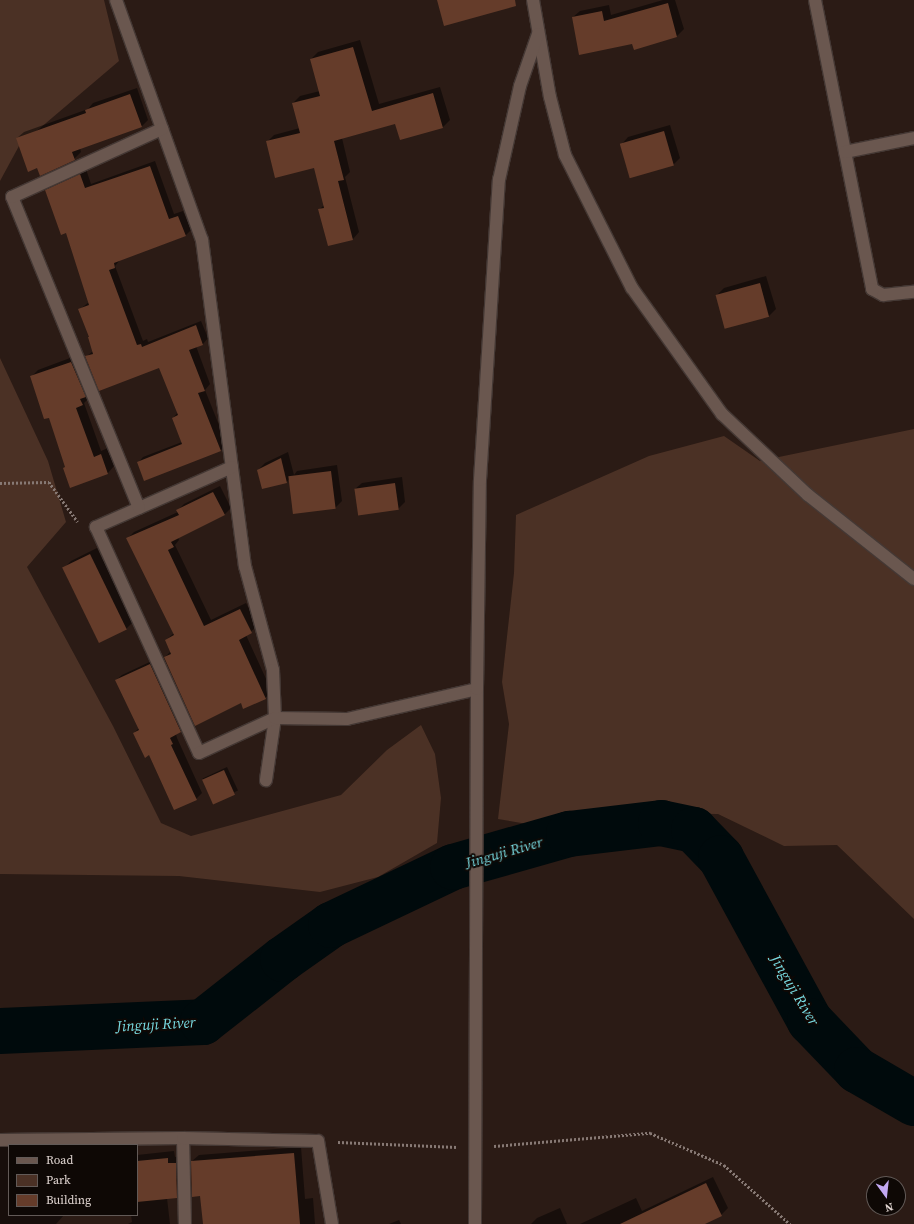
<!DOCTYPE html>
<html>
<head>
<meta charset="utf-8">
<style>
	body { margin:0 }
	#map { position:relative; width:914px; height:1224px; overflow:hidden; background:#2b1b15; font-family:"Source Serif 4",serif }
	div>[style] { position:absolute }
	.green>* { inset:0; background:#4b3125 }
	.shadow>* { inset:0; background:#0007; transform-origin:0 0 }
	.river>* { height:46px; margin:-23px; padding:0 23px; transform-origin:23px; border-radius:23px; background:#000a0c }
	.building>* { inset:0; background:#653c2a; transform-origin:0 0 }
	.path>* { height:2.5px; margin-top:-1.25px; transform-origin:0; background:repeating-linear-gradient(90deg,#877974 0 2px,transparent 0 4px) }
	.roads { filter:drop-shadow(1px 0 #443834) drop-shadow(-1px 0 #443834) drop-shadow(0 1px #443834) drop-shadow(0 -1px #443834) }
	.minor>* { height:12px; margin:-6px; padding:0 6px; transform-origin:6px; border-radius:6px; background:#6a574f }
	span { translate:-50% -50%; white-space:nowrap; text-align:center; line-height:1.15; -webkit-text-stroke:4px #0e0805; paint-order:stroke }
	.water-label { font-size:15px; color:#78dbe2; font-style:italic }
	.legend { position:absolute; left:8px; top:1144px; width:130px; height:72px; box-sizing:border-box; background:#0e0805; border:1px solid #625a57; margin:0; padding:5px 7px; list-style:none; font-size:12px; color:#e1d6d2 }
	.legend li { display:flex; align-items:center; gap:8px; height:20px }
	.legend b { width:20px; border:1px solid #625a57 }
	.north { position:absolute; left:866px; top:1176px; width:40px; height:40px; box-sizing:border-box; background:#0e0805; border:1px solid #625a57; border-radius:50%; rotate:165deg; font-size:11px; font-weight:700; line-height:16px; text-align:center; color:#e1d6d2 }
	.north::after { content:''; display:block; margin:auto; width:14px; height:18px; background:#c2a8f2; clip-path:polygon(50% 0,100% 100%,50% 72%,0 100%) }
</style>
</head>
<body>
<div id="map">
	<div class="green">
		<i style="clip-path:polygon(0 0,104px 0,119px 61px,19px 146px,0 181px)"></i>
		<i style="clip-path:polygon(0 358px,48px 461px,66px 522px,27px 567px,113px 726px,161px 823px,191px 836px,341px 795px,387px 750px,421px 725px,435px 754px,441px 798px,437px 843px,378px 877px,320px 892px,179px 876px,0 874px)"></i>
		<i style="clip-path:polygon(914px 429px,914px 919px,837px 845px,784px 846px,718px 814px,638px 813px,581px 833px,498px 819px,509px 724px,502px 682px,514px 573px,516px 515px,649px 456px,724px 436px,760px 461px)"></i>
	</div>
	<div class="shadow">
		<i style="clip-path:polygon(663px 0,675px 0,684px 29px,677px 36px,635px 49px,633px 42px,573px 17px,580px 11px,609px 5px,611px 15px)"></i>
		<i style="clip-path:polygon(360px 40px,379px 104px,440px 87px,450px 120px,443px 127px,400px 139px,396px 123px,342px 138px,350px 172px,345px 177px,359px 232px,353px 239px,319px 210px,325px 204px,315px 167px,267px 142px,274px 135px,300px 128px,293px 103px,300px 96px,320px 91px,311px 59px,318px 52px)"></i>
		<i style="clip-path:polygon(137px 88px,148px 120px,142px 126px,80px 148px,81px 152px,74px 159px,37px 167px,17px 138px,24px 132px,88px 109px,93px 103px)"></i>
		<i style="clip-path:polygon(670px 125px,680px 158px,673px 165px,622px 144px,628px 137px)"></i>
		<i style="clip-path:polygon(155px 161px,174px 214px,183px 211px,191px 230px,185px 236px,120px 260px,115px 266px,143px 341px,147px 339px,148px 342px,201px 321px,208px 338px,203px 344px,196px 346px,210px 384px,205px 390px,227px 445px,221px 450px,145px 480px,138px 463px,143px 457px,182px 442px,173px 418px,178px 412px,160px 366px,86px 357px,93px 351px,90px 336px,79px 310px,89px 302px,67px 232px,46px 191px,51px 185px,86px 169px,91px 184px)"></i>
		<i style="clip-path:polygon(766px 276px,776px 309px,769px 316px,717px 295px,724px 288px)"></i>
		<i style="clip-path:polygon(78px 355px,89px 398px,84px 403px,101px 451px,108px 448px,114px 466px,108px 473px,66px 467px,49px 416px,31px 377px,38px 370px)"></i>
		<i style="clip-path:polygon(288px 452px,294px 475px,297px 471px,337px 465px,342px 501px,335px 508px,290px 478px,287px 482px,258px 470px,265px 463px)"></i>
		<i style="clip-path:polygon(402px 477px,405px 502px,398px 509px,355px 489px,362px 483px)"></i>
		<i style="clip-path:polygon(220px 486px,231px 508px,224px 515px,178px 537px,179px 540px,175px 545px,211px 620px,246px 603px,258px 626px,246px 635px,272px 692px,265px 698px,241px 702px,165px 657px,171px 651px,166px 640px,174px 633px,128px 538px,134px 532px,178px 512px,178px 510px,184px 504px)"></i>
		<i style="clip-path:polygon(97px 548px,133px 622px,126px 629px,64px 568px,71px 561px)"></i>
		<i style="clip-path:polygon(156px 659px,187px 726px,176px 734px,177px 738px,202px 793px,196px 799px,150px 754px,134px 733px,139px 728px,116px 680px,122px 675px)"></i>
		<i style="left:227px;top:767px;width:26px;height:27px;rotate:65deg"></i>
		<i style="clip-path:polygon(0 1147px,9px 1147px,9px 1215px,64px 1215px,56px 1224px,0 1224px)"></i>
		<i style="clip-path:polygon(301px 1147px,305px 1199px,313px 1198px,315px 1224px,204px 1224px,201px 1195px,192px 1161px,199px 1155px)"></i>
		<i style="clip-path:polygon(174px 1151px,175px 1157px,183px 1156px,183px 1190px,176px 1197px,167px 1198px,170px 1224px,128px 1224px,132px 1222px,131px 1215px,137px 1215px,137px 1155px)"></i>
		<i style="clip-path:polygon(713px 1177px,728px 1208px,721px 1215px,702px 1224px,580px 1224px,636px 1198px,642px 1211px)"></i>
		<i style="clip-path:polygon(560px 1208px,567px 1224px,531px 1224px,537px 1218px)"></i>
		<i style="clip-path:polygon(399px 1220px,401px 1224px,389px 1224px)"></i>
	</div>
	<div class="river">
		<i style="left:0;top:1031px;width:203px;rotate:-2.5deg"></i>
		<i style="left:203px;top:1022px;width:102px;rotate:-38.2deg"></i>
		<i style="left:283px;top:959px;width:59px;rotate:-35.3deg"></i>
		<i style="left:331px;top:925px;width:135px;rotate:-25.4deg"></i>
		<i style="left:453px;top:867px;width:121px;rotate:-15.9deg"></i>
		<i style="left:569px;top:834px;width:93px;rotate:-6.8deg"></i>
		<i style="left:661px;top:823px;width:34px;rotate:12deg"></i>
		<i style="left:694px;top:830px;width:39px;rotate:46deg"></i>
		<i style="left:721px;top:858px;width:186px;rotate:61.4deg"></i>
		<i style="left:810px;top:1021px;width:68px;rotate:46.2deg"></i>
		<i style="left:857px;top:1070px;width:66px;rotate:30.1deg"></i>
	</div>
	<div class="building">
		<i style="clip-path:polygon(437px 0,515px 0,516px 6px,444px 26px)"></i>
		<i style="clip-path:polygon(668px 3px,677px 37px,634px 50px,632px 44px,579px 55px,572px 17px,602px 11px,604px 21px)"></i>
		<i style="clip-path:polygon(353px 47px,372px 111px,433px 93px,443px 128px,400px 140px,395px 124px,334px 141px,344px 180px,338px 181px,353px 240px,328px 246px,318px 209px,324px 208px,314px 168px,275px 178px,266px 141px,300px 133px,292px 103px,320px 96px,310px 59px)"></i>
		<i style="clip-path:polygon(130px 94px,142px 127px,72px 152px,75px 160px,40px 176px,37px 168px,28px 172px,16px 138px,86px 113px,85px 110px)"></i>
		<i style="left:664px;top:131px;width:36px;height:46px;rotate:74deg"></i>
		<i style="clip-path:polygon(150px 166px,169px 219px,178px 216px,186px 236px,114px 263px,115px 268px,109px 270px,137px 345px,141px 344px,142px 347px,196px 325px,203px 345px,189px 350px,205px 391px,198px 393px,221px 451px,144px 481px,137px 462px,182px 444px,172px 418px,178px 415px,159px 368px,99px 391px,85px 356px,93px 354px,88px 337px,89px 337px,78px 309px,89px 305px,66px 233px,61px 235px,45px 190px,80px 174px,85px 188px)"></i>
		<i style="left:760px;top:283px;width:35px;height:46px;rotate:75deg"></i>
		<i style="clip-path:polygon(71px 362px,86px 397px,80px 399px,83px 405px,76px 408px,94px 457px,101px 454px,108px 474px,70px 488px,63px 468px,65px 467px,49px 418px,44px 419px,30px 376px)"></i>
		<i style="clip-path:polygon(281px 458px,287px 483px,262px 489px,257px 470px)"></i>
		<i style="left:331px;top:471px;width:38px;height:43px;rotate:83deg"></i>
		<i style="left:395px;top:483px;width:27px;height:41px;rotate:82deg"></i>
		<i style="clip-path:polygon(213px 492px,225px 515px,171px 542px,174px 547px,168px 550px,204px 626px,240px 609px,252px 633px,239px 640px,266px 699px,243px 709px,241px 703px,195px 726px,164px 657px,171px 654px,165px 640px,174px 635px,126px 538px,179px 515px,176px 510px)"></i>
		<i style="left:90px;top:554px;width:84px;height:31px;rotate:64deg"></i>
		<i style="clip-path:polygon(150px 664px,181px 732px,170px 738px,173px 744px,171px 745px,197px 800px,174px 810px,149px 755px,145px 758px,133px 733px,139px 730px,115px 680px)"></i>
		<i style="left:224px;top:770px;width:27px;height:24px;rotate:66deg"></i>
		<i style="clip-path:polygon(294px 1153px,300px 1224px,203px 1224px,200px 1196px,192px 1197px,191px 1161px)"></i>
		<i style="clip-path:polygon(168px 1158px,168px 1163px,176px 1163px,177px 1198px,137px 1202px,137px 1161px)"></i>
		<i style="clip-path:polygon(706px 1183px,722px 1216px,705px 1224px,620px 1224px)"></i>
	</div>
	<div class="path">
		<i style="left:0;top:483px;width:49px;rotate:-1.2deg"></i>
		<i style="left:49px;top:482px;width:49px;rotate:54.1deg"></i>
		<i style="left:338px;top:1142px;width:119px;rotate:2.4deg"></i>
		<i style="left:494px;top:1146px;width:157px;rotate:-4.8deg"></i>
		<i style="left:650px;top:1133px;width:81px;rotate:23.4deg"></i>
		<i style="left:724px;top:1165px;width:89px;rotate:41.8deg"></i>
	</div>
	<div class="roads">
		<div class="minor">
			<i style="left:116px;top:0;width:255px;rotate:70.3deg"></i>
			<i style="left:202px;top:240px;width:329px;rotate:82.5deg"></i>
			<i style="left:245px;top:566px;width:108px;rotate:74.9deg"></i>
			<i style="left:273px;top:670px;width:48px;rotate:87.6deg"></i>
			<i style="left:275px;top:718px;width:63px;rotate:98.3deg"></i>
			<i style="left:533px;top:0;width:98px;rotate:80.1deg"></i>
			<i style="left:550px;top:97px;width:60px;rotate:75.5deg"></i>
			<i style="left:565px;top:155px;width:149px;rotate:63.3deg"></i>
			<i style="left:632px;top:288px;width:155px;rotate:54.5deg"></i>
			<i style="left:722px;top:414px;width:118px;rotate:43.3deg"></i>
			<i style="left:808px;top:495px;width:135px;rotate:38.4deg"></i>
			<i style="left:815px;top:0;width:295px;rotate:78.8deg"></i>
			<i style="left:872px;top:289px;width:13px;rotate:29deg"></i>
			<i style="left:883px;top:295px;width:31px;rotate:-6deg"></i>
			<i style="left:845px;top:152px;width:70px;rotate:-11.5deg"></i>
			<i style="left:232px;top:467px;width:149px;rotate:156.2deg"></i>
			<i style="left:96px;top:527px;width:248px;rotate:65.5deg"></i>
			<i style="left:199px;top:753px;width:84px;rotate:-24.7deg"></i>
			<i style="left:275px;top:718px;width:72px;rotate:0.8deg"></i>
			<i style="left:347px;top:719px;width:133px;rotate:-13deg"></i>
			<i style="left:139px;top:508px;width:336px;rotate:-112.2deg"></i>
			<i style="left:12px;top:197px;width:165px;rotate:-24.4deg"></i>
			<i style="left:183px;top:1138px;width:86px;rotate:88.7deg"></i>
			<i style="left:0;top:1140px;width:183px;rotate:-0.6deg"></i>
			<i style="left:183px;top:1138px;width:135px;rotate:1.3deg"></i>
			<i style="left:318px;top:1141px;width:84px;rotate:80.4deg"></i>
			<i style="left:475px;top:1224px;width:535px;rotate:-89.79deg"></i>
			<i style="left:477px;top:689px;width:209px;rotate:-89.2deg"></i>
			<i style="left:480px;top:480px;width:301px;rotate:-86.4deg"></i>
			<i style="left:499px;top:180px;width:96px;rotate:-77.4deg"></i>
			<i style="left:520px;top:86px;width:55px;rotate:-70.9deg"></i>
		</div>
	</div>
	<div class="water-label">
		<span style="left:504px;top:852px;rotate:-16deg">Jinguji River</span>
		<span style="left:795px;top:990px;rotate:59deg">Jinguji River</span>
		<span style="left:156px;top:1024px;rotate:-3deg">Jinguji River</span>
	</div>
	<ul class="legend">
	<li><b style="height:5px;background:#6a574f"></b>Road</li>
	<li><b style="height:11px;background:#4b3125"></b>Park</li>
	<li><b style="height:11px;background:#653c2a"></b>Building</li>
	</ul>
	<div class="north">N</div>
</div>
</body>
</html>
